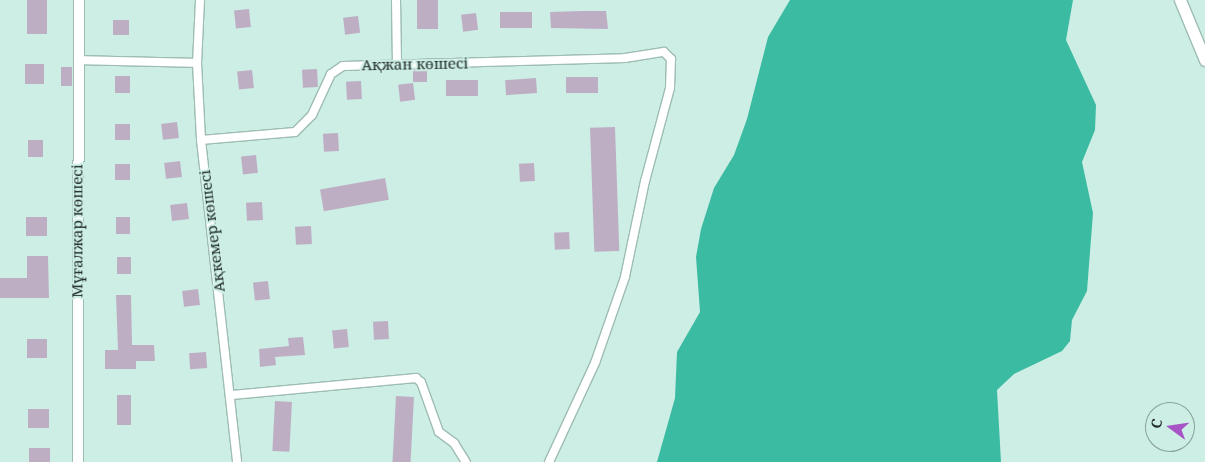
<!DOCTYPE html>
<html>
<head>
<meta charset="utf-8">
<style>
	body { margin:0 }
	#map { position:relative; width:1205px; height:462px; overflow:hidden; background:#cdeee5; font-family:"Noto Serif",serif }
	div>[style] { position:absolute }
	.water>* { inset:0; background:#3cbba3 }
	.building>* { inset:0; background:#beaec4; transform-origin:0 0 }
	.roads { filter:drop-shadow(1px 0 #9dbcb4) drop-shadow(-1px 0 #9dbcb4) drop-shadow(0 1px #9dbcb4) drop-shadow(0 -1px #9dbcb4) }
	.minor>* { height:8px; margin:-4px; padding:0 4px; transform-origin:4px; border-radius:4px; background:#fff }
	.tertiary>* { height:10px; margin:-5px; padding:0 5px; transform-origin:5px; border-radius:5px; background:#fff }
	.secondary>* { height:11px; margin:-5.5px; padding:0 5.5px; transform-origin:5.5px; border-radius:5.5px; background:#fff }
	span { translate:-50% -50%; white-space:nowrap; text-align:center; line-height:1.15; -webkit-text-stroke:4px #cdeee5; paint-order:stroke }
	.street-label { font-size:15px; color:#222e2b }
	.north { position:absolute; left:1145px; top:402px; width:50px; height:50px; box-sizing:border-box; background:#cdeee5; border:1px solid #89a19b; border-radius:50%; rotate:284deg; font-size:14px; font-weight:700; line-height:20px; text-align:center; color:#222e2b }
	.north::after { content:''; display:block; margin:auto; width:18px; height:22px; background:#a755c5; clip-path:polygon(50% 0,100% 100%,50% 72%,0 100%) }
</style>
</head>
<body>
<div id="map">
	<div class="water">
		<i style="clip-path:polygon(790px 0,1073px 0,1066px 40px,1096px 105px,1095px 130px,1082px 162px,1093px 213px,1087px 291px,1072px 320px,1070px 341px,1062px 351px,1014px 374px,997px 390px,1001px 462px,657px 462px,675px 398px,677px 352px,700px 312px,696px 257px,701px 229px,714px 188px,734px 155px,747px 119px,768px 37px)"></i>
	</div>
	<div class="building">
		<i style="left:27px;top:0;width:20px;height:34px"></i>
		<i style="left:417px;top:0;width:21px;height:29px"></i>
		<i style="left:249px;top:9px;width:18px;height:15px;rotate:84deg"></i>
		<i style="clip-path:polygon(582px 11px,606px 11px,608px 29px,551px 28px,550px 12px)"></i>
		<i style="left:532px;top:12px;width:16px;height:32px;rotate:90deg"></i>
		<i style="left:476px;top:13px;width:17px;height:15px;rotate:83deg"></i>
		<i style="left:358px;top:16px;width:17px;height:15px;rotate:83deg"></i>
		<i style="left:113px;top:20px;width:16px;height:15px"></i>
		<i style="left:44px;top:64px;width:20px;height:19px;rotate:90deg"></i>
		<i style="left:61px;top:67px;width:11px;height:19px"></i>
		<i style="left:317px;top:69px;width:18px;height:15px;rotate:87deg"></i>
		<i style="left:427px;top:69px;width:13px;height:14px;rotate:90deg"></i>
		<i style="left:252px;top:70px;width:18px;height:15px;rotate:84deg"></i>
		<i style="left:115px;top:76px;width:15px;height:17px"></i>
		<i style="left:598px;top:77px;width:16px;height:32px;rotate:90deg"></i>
		<i style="left:536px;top:78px;width:15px;height:31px;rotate:86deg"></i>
		<i style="left:478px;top:80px;width:16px;height:32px;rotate:90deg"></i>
		<i style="left:361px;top:81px;width:18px;height:15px;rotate:87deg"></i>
		<i style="left:413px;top:83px;width:17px;height:15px;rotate:83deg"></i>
		<i style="left:177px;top:122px;width:16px;height:16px;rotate:83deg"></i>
		<i style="left:115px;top:124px;width:15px;height:16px"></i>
		<i style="left:615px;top:127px;width:124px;height:25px;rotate:88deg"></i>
		<i style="left:338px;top:133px;width:18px;height:15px;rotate:87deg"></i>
		<i style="left:43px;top:140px;width:17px;height:15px;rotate:90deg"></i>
		<i style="left:256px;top:155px;width:18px;height:15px;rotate:84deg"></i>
		<i style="left:180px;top:161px;width:16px;height:16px;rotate:83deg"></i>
		<i style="left:534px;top:163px;width:18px;height:15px;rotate:87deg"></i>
		<i style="left:115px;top:164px;width:15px;height:16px"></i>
		<i style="left:385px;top:178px;width:22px;height:66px;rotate:80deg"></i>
		<i style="left:262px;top:202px;width:18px;height:16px;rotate:87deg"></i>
		<i style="left:187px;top:203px;width:16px;height:17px;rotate:83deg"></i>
		<i style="left:26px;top:217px;width:21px;height:19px"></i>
		<i style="left:130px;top:217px;width:17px;height:14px;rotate:90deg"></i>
		<i style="left:311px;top:226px;width:18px;height:16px;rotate:87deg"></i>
		<i style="left:569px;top:232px;width:17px;height:15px;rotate:87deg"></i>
		<i style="clip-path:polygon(27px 256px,48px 256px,49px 298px,0 298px,0 278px,27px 278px)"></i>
		<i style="left:117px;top:257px;width:14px;height:17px"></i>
		<i style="left:268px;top:281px;width:18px;height:15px;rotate:84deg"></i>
		<i style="left:198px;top:289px;width:16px;height:16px;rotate:83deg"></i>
		<i style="clip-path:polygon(116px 295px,131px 295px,132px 345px,154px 345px,155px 361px,136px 361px,136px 369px,105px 369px,105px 350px,118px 350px)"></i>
		<i style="left:388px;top:321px;width:18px;height:15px;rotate:87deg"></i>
		<i style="left:347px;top:329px;width:18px;height:15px;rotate:84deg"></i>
		<i style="clip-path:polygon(303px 337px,305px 355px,275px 357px,276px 365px,260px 367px,259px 349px,289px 346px,288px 338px)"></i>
		<i style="left:27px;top:339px;width:20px;height:19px"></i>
		<i style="left:206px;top:352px;width:16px;height:17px;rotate:86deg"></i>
		<i style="left:117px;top:395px;width:14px;height:30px"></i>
		<i style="left:396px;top:396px;width:18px;height:66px;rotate:3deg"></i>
		<i style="left:275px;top:401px;width:17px;height:50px;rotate:3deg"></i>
		<i style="left:28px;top:409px;width:21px;height:19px"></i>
		<i style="left:29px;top:448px;width:21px;height:14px"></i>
	</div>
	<div class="roads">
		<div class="minor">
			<i style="left:200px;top:0;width:63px;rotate:92.7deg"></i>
			<i style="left:197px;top:63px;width:77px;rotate:87deg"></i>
			<i style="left:201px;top:140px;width:324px;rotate:83.6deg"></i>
			<i style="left:396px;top:0;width:65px;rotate:89.1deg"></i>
			<i style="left:78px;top:60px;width:119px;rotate:1.4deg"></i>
			<i style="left:201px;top:140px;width:94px;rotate:-4.9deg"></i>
			<i style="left:295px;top:132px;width:24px;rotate:-45deg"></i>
			<i style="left:312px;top:115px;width:45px;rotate:-65.1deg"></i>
			<i style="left:331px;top:74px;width:14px;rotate:-34deg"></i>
			<i style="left:343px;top:66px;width:282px;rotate:-1.6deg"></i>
			<i style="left:625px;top:58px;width:39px;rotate:-9deg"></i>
			<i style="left:664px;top:52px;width:10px;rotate:45deg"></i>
			<i style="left:671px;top:59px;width:29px;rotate:92deg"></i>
			<i style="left:670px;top:88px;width:96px;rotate:105deg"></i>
			<i style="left:645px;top:181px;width:98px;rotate:101.8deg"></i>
			<i style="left:625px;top:277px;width:91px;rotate:109.2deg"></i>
			<i style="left:595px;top:363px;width:109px;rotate:114.9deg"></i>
			<i style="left:232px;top:395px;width:185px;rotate:-5.3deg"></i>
			<i style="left:416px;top:378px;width:6px;rotate:39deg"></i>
			<i style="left:421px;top:382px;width:53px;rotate:70.2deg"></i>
			<i style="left:439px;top:432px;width:19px;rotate:36deg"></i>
			<i style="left:454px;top:443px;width:22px;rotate:58deg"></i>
		</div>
		<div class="tertiary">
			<i style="left:78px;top:462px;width:462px;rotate:-89.9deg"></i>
		</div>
		<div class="secondary">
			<i style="left:1180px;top:0;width:65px;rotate:67.4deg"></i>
		</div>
	</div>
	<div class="street-label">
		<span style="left:415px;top:64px;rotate:-1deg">Ақжан көшесі</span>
		<span style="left:77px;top:231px;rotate:-90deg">Мұғалжар көшесі</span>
		<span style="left:212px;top:231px;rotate:-97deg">Ақкемер көшесі</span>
	</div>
	<div class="north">С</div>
</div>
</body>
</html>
